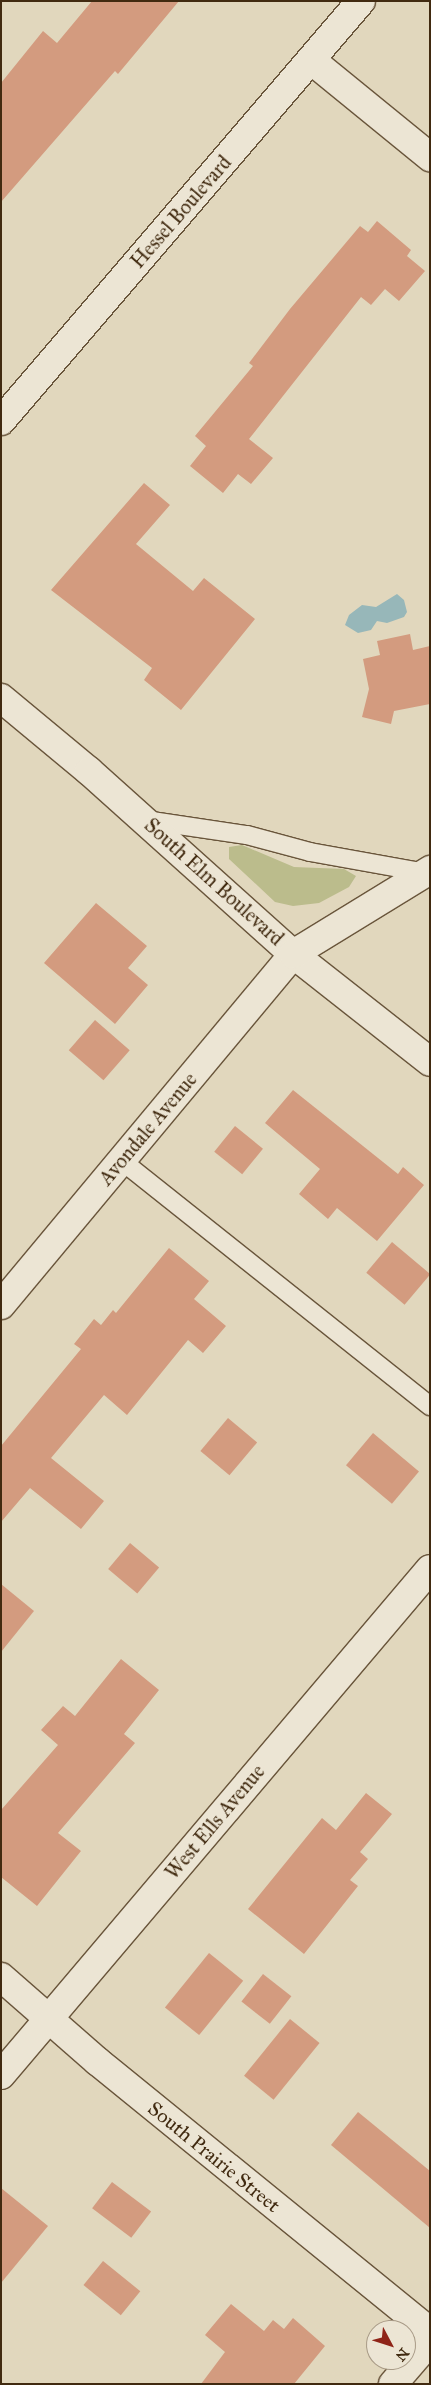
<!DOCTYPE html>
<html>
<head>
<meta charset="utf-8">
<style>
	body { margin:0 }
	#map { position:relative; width:431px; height:2385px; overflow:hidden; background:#e1d7bd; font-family:"IM FELL Great Primer",serif }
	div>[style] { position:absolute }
	.green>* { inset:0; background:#bbbc8c }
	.water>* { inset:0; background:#97b7b9 }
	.building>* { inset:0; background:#d39b7f; transform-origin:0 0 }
	.roads { filter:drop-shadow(1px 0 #69553b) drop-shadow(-1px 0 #69553b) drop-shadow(0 1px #69553b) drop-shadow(0 -1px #69553b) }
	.service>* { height:18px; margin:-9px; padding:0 9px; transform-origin:9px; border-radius:9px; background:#ece5d4 }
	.minor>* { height:28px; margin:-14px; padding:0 14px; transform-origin:14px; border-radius:14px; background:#ece5d4 }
	.tertiary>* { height:28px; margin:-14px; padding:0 14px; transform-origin:14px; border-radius:14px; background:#ece5d4 }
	span { translate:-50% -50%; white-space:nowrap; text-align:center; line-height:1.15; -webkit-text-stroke:5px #ece5d4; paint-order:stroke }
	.street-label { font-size:20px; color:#412a10 }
	.frame { position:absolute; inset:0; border:2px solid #412a10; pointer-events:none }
	.north { position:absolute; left:366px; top:2320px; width:50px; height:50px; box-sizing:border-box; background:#ece5d4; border:1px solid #a89a86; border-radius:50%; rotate:130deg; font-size:14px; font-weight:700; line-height:20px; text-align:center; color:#412a10 }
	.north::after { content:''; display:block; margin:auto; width:18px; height:22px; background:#8f2418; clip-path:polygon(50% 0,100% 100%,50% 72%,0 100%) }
</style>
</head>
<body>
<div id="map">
	<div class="green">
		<i style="clip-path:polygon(242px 845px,294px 867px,344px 869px,356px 876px,349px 887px,319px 903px,293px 906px,275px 902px,229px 859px,229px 847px)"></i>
	</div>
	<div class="water">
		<i style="clip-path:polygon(397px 594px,404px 600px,407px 612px,404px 617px,387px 623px,377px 621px,371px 630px,358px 633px,345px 625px,349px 615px,362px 605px,376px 607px)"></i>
	</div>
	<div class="building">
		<i style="clip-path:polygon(92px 1px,179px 1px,118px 74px,115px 71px,1px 202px,1px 83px,43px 31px,57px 43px)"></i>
		<i style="clip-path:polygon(377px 221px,411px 250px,407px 256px,425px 271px,399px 301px,385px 289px,371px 305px,361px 297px,249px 439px,273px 458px,251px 484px,238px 474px,223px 493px,190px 466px,206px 446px,195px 436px,253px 366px,249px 363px,290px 309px,360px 226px,368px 232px)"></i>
		<i style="clip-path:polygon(144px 483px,170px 505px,136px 544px,193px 591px,204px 578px,255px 619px,181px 710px,144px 680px,152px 668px,51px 590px)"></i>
		<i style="clip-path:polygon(410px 634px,413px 650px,430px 646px,430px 704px,394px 711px,391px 724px,362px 717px,369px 689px,363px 659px,380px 655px,377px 641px)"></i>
		<i style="clip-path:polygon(96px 903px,147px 946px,128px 968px,148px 985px,115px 1024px,44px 963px)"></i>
		<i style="left:95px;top:1020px;width:46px;height:40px;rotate:41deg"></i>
		<i style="clip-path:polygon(293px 1090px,398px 1174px,403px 1167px,424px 1185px,377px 1241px,337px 1208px,328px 1219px,299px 1194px,320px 1169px,265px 1123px)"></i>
		<i style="left:235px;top:1126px;width:36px;height:33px;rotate:39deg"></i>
		<i style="left:392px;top:1242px;width:50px;height:40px;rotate:40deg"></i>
		<i style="clip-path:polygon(169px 1248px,209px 1281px,194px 1299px,226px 1326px,203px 1353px,188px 1340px,127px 1415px,104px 1395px,51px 1458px,104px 1501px,81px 1529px,30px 1488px,1px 1522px,1px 1446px,81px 1349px,74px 1344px,94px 1319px,101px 1325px,113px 1310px,116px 1313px)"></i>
		<i style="left:228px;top:1418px;width:38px;height:43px;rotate:40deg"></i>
		<i style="left:373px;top:1433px;width:60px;height:42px;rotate:40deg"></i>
		<i style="left:130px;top:1543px;width:38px;height:34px;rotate:40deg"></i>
		<i style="clip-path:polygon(1px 1584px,34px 1611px,1px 1652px)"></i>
		<i style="clip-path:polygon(121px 1659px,159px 1690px,124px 1734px,135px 1743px,58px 1833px,81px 1851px,37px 1906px,1px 1877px,1px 1810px,58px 1745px,41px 1730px,63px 1706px,75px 1716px)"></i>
		<i style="clip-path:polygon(366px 1793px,392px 1814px,360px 1852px,368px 1859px,350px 1880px,358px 1886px,304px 1954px,248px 1909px,322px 1818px,336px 1830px)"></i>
		<i style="left:209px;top:1953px;width:44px;height:70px;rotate:39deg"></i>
		<i style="left:263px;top:1974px;width:36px;height:35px;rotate:38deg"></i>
		<i style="left:290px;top:2019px;width:38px;height:73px;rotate:39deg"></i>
		<i style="clip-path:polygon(358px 2112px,430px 2171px,430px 2228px,331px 2145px)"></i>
		<i style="left:112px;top:2182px;width:49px;height:33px;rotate:37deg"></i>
		<i style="clip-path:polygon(1px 2188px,48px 2226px,1px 2283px)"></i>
		<i style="left:103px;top:2261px;width:48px;height:31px;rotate:39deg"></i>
		<i style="clip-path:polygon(231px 2304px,264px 2331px,273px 2320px,284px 2329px,293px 2318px,325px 2346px,294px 2384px,201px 2384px,225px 2352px,205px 2335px)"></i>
	</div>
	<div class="roads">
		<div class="service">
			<i style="left:145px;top:820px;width:103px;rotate:8.4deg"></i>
			<i style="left:247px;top:835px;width:65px;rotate:15.1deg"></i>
			<i style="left:310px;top:852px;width:113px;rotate:10.2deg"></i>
			<i style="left:122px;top:1161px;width:394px;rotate:38.5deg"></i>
		</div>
		<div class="minor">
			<i style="left:311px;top:60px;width:154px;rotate:39.2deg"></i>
			<i style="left:1px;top:698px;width:114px;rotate:39.7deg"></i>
			<i style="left:89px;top:771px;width:274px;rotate:41.9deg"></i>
			<i style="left:293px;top:954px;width:174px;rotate:38.2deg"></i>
			<i style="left:1px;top:1305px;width:457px;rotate:-50.2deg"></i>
			<i style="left:293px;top:954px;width:161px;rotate:-31.5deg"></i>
			<i style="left:1px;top:1977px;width:128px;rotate:41.2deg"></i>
			<i style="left:97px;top:2061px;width:429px;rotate:39.1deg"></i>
			<i style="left:1px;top:2075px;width:663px;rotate:-49.71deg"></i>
			<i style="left:393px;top:2384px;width:57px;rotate:-49.3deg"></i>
		</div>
		<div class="tertiary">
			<i style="left:1px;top:421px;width:553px;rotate:-49.4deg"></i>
		</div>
	</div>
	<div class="street-label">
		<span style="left:181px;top:212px;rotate:-49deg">Hessel Boulevard</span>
		<span style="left:214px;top:882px;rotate:42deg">South Elm Boulevard</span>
		<span style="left:148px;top:1129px;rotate:-50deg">Avondale Avenue</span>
		<span style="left:215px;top:1822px;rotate:-50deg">West Ells Avenue</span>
		<span style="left:214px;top:2157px;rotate:39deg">South Prairie Street</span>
	</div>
	<div class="frame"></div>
	<div class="north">N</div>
</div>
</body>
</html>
